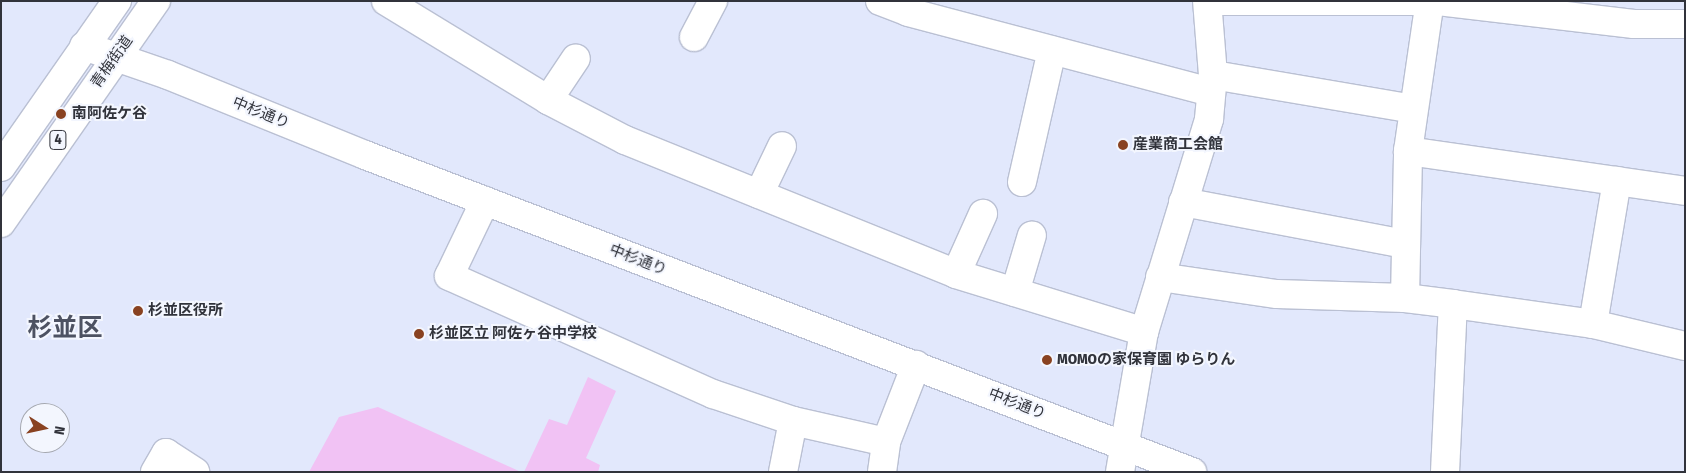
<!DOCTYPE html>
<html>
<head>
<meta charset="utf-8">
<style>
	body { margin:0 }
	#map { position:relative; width:1686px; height:473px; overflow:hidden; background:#e2e8fc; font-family:"Fira Sans Condensed","Noto Sans JP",sans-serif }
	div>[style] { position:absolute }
	.green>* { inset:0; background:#f1c2f4 }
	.roads { filter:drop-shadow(1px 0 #bac0d3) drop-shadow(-1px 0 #bac0d3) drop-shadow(0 1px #bac0d3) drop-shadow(0 -1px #bac0d3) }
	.minor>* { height:28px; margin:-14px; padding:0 14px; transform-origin:14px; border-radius:14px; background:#fff }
	.major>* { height:28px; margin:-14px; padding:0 14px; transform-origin:14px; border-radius:14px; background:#fff }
	.dots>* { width:14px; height:14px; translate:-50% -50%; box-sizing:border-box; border:2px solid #f3f6fe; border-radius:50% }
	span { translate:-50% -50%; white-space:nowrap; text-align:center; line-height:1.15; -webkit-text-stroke:4px #f3f6fe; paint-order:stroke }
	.shield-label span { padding:1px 4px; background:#f3f6fe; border:1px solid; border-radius:4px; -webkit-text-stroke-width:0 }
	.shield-label { font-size:14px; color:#31333b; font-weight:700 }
	.street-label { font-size:15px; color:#31333b }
	.poi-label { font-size:15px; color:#31333b; font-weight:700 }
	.left { translate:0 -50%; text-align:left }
	.town-label { font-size:25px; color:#4d5262; font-weight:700 }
	.frame { position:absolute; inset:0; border:2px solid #31333b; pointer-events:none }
	.north { position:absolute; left:20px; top:403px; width:50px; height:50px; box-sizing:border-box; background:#f3f6fe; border:1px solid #a5a8b0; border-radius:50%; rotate:100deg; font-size:14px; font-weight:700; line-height:20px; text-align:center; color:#31333b }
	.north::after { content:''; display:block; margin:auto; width:18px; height:22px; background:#894221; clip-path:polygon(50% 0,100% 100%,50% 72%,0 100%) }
</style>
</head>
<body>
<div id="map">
	<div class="green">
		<i style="clip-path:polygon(588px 377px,616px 391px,586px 458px,600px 465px,598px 472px,524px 472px,549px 419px,567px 425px)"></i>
		<i style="clip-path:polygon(378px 407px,521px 472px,309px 472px,339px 417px)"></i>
	</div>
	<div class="roads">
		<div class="minor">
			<i style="left:386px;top:1px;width:190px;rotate:31.4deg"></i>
			<i style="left:548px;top:100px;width:87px;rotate:27.5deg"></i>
			<i style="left:625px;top:140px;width:357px;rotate:22deg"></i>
			<i style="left:956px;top:274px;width:197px;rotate:17.1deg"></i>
			<i style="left:880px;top:1px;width:30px;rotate:21deg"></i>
			<i style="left:908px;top:12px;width:313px;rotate:14.8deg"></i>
			<i style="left:1220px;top:1px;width:196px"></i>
			<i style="left:1438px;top:1px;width:197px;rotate:6.7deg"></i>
			<i style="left:1634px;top:24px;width:51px"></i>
			<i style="left:694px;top:37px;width:41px;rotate:-62.2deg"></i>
			<i style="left:1213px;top:75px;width:203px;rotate:9.6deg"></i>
			<i style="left:548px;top:100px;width:50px;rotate:-56.3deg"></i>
			<i style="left:1408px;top:151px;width:280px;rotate:8.2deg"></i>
			<i style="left:1022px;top:182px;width:135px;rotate:-77.2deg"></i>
			<i style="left:759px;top:194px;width:53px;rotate:-64.4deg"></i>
			<i style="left:485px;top:201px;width:83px;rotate:115.6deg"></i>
			<i style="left:449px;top:276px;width:289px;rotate:24.1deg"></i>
			<i style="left:713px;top:394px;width:84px;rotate:18.6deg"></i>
			<i style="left:793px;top:421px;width:95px;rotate:12.7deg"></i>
			<i style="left:886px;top:442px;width:83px;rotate:-68.7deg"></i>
			<i style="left:1183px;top:202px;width:227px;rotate:10.7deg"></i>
			<i style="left:956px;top:274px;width:66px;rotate:-65.8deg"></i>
			<i style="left:1160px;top:277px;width:118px;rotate:8.3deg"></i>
			<i style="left:1277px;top:294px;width:128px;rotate:1.8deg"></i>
			<i style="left:1405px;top:298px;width:48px;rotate:7.1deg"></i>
			<i style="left:1453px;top:304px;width:141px;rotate:8.1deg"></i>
			<i style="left:1593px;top:324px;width:95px;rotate:13.4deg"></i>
			<i style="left:1015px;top:292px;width:59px;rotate:-73.4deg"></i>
			<i style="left:1405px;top:298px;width:147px;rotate:-88.8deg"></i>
			<i style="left:1408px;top:151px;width:152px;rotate:-81.7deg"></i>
			<i style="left:1593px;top:324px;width:145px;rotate:-80.5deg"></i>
			<i style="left:155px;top:472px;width:22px;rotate:-60deg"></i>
			<i style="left:166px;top:453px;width:35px;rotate:33deg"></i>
			<i style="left:783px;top:472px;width:52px;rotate:-78.9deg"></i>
			<i style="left:882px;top:472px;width:30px;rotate:-82deg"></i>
			<i style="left:1120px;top:472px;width:142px;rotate:-80.3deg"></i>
			<i style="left:1144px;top:332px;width:223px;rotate:-73deg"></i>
			<i style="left:1209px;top:119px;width:44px;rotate:-84.8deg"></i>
			<i style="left:1213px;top:75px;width:74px;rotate:-94.6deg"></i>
			<i style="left:1445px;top:472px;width:168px;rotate:-87.3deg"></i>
		</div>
		<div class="major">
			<i style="left:84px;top:46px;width:89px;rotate:19deg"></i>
			<i style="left:168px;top:75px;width:213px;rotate:22.1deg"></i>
			<i style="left:365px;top:155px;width:886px;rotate:20.97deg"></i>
			<i style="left:1px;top:167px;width:203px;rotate:-55.1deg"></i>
			<i style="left:1px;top:223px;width:271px;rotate:-55.1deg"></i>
		</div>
	</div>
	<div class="dots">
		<i style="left:61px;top:114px;background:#894221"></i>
		<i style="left:1123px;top:145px;background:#894221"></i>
		<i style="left:138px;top:311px;background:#894221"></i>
		<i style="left:419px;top:334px;background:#894221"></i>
		<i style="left:1047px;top:360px;background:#894221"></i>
	</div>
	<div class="shield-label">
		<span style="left:58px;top:140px">4</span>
	</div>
	<div class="street-label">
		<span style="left:112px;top:62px;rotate:-55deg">青梅街道</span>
		<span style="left:261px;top:113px;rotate:22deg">中杉通り</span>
		<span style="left:638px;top:260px;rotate:21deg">中杉通り</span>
		<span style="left:1017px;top:404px;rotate:21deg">中杉通り</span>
	</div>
	<div class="poi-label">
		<span class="left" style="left:72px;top:114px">南阿佐ケ谷</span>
		<span class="left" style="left:1133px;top:145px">産業商工会館</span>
		<span class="left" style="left:148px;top:311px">杉並区役所</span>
		<span class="left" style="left:429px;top:334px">杉並区立 阿佐ヶ谷中学校</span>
		<span class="left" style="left:1057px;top:360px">MOMOの家保育園 ゆらりん</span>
	</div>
	<div class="town-label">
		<span style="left:65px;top:328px">杉並区</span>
	</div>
	<div class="frame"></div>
	<div class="north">N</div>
</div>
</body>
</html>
